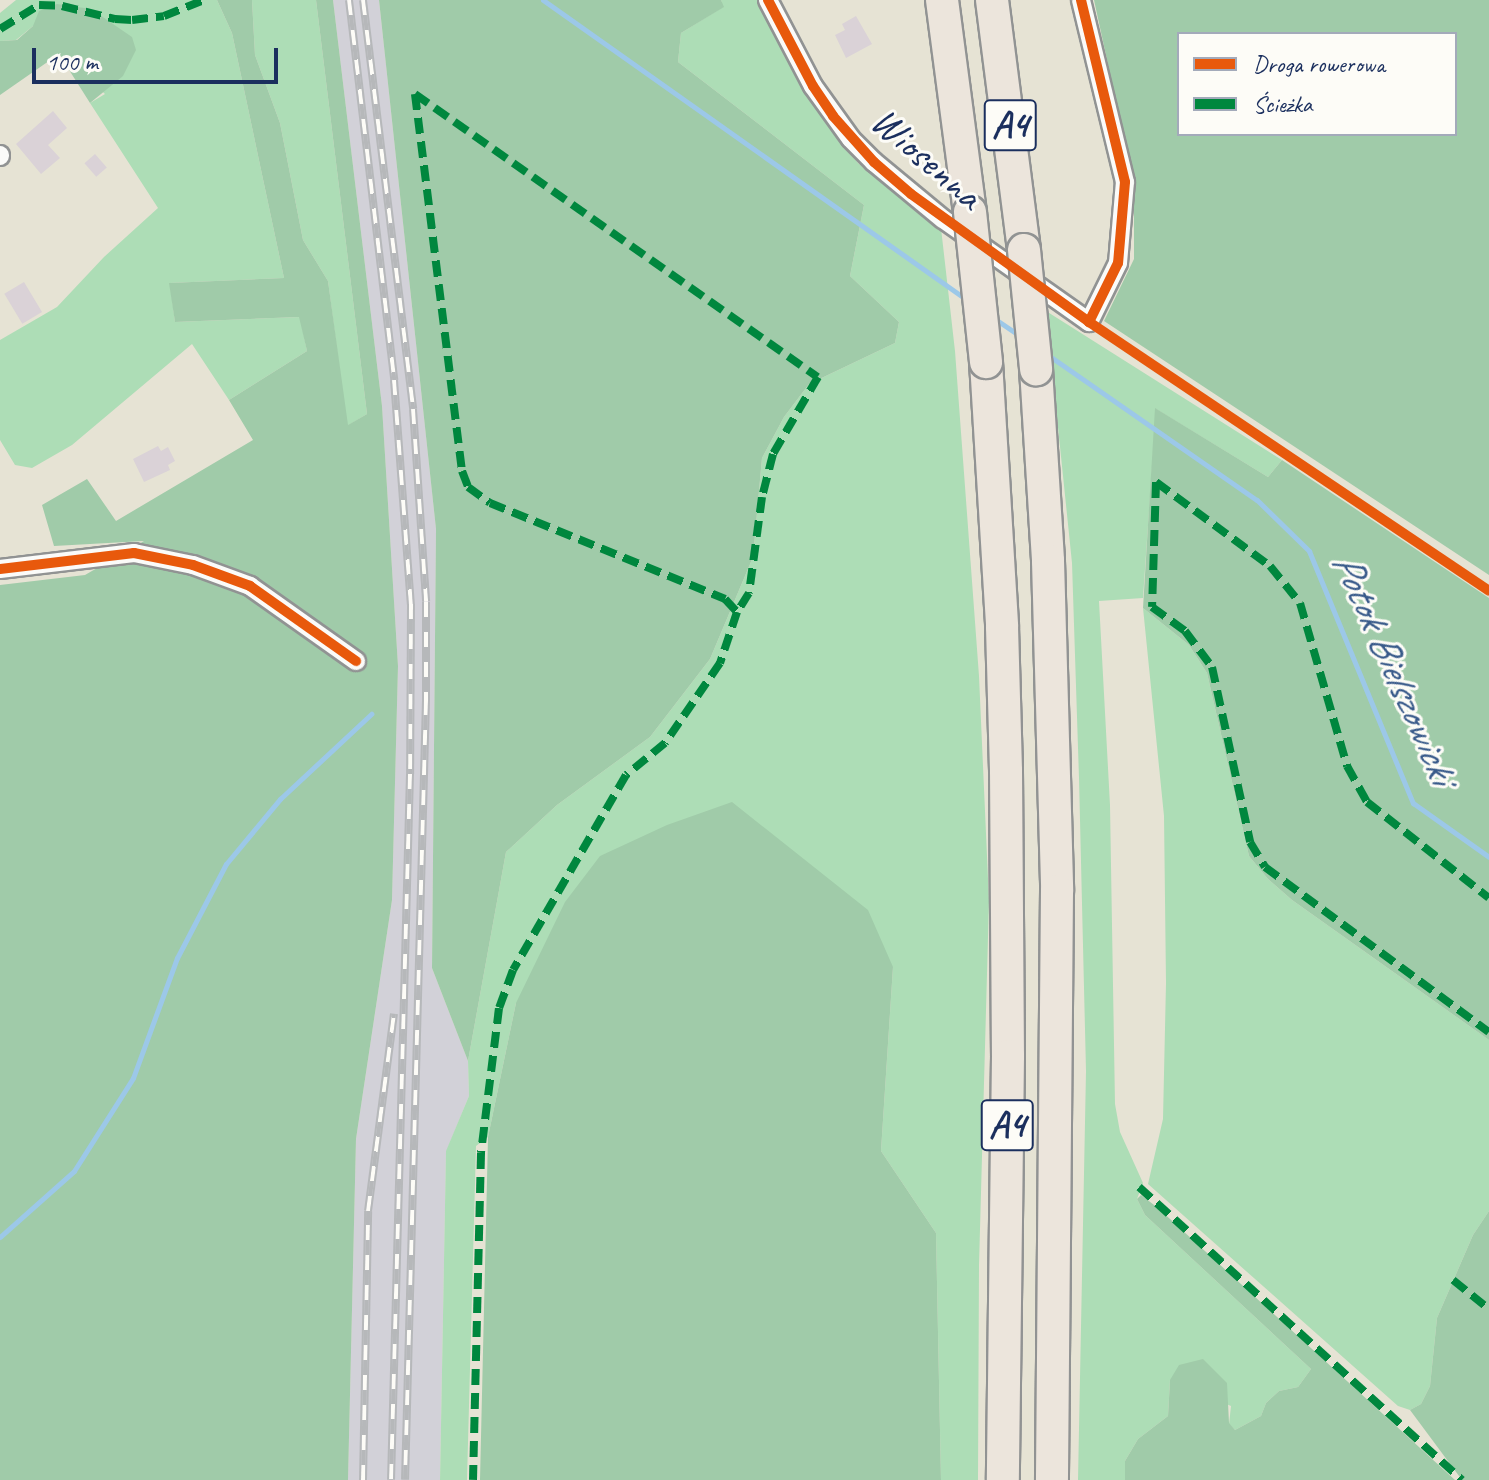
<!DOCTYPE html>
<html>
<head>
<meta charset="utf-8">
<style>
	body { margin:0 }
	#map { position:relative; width:1489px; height:1480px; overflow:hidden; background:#e6e3d4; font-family:Caveat,sans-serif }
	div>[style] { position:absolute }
	.industrial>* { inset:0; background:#d2d1d8 }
	.green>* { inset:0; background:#adddb6 }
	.forest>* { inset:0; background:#a0cba9 }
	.stream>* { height:5px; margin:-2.5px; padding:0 2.5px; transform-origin:2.5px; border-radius:2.5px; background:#9cc8e8 }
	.building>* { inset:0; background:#dad2d7; transform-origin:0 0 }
	.roads { filter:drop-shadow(2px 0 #919393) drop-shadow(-2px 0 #919393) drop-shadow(0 2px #919393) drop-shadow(0 -2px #919393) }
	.minor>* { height:18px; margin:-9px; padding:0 9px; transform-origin:9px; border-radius:9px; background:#fbfbf9 }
	.motorway>* { height:32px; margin:-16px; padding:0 16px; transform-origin:16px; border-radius:16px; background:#ece5dc }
	.rail>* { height:8px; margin-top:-4px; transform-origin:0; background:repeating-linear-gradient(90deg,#fdfcf7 0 15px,#b6b8ba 0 30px); box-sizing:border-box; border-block:2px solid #b6b8ba }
	.bridges { filter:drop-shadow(2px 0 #919393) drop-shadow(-2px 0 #919393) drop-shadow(0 2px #919393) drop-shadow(0 -2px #919393) }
	.motorway-bridge>* { height:32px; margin:-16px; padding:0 16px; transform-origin:16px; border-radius:16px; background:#ece5dc }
	.quiet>* { height:8px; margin-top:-4px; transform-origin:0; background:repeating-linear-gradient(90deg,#00873e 0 16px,transparent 0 24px) }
	.cycleway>* { height:10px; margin:-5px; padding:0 5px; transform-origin:5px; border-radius:5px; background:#e8590c }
	span { translate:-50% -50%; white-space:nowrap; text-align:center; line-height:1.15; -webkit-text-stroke:6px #fdfcf7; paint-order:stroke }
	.shield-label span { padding:2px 6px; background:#fdfcf7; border:2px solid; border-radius:6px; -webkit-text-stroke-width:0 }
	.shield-label { font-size:38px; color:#1b2f5e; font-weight:700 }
	.street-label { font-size:40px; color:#1b2f5e }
	.water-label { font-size:42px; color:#385a8a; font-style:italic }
	.legend { position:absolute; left:1177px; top:32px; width:280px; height:104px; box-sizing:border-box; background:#fdfcf7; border:2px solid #a3aaba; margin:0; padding:10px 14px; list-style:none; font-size:24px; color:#1b2f5e }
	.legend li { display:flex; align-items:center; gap:16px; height:40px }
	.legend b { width:40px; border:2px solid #a3aaba }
	.scale { position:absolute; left:32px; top:48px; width:246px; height:36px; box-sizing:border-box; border:4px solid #1b2f5e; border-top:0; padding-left:10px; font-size:24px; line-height:28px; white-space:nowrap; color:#1b2f5e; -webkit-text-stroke:6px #fdfcf7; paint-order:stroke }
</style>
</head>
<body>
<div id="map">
	<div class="industrial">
		<i style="clip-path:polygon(333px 0,379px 0,436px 529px,432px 968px,468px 1061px,469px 1096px,446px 1152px,440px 1480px,348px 1480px,356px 1139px,392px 900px,398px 666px,382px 406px)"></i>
	</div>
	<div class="green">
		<i style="clip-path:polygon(16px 0,217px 0,232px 33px,284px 278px,170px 283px,175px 322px,300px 317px,307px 351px,229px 400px,192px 344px,72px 445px,32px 468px,15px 465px,0 440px,0 340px,57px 307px,104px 257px,158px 208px,90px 103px,105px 94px,33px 26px,16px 40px,0 41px,0 13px)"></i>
		<i style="clip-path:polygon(252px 0,316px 0,367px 414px,347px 426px,328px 281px,303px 240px,280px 123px,255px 55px)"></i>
		<i style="clip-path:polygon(721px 0,760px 0,800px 83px,858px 163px,941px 228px,955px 351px,979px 676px,989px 901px,979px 1266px,978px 1480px,941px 1480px,936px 1233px,881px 1151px,893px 967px,516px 1003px,488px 1137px,476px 1146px,467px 1480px,440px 1480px,446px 1151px,469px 1096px,468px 1061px,506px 852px,557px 805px,650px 737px,710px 659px,753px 557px,762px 458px,784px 417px,809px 384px,895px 343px,899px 322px,850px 276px,864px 205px,678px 62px,681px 33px,723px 7px)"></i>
		<i style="clip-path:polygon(1046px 311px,1282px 460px,1268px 477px,1156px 409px,1143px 598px,1099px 601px,1110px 805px,1115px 1104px,1120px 1132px,1143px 1183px,1137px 1199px,1145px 1215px,1311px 1369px,1298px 1387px,1279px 1391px,1266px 1403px,1261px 1416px,1235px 1430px,1229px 1424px,1231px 1406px,1170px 1380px,1168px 1416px,1138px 1439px,1125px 1461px,1125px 1480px,1078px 1480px,1086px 1071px,1079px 778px,1072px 563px)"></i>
		<i style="clip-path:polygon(1143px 608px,1189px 645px,1207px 673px,1249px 856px,1268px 879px,1292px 900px,1489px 1040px,1489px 1211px,1473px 1235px,1437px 1318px,1430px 1386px,1421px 1404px,1410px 1410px,1398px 1406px,1148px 1184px,1163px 1119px,1166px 983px,1164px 816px)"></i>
	</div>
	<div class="forest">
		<i style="clip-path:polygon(217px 0,252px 0,255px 55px,280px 123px,303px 240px,328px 281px,348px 425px,367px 414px,316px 0,333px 0,382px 406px,398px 666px,392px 900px,356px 1139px,348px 1480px,0 1480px,0 585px,85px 575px,144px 541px,54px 546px,42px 505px,87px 479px,116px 521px,253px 440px,229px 400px,307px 351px,299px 317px,175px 322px,169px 283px,284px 278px,232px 33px)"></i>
		<i style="clip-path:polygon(379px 0,721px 0,724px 7px,681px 33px,678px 62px,864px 205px,850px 276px,899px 322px,895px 343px,809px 384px,784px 417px,762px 458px,753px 557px,710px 659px,650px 737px,557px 805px,506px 852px,468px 1061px,432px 968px,436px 529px)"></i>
		<i style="clip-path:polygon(evenodd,1094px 0,1489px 0,1489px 575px,1104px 321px,1134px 259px,1134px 184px,1094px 0,1179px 34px,1455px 34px,1455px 134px,1179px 134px,1179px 34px)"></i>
		<i style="clip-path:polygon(57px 4px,91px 9px,132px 37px,136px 50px,123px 76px,90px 103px,59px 54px,0 95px,0 41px,17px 40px,33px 26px,39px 11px)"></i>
		<i style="clip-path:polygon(1155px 408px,1268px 477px,1282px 460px,1489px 598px,1489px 1040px,1292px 900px,1268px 879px,1249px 856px,1207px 673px,1189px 645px,1143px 608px)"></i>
		<i style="clip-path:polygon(732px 802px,868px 910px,893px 967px,881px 1151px,936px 1233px,941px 1480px,480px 1480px,488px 1137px,516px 1003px,565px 902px,600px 856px,667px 825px)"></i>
		<i style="clip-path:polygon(1141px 1195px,1158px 1208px,1455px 1480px,1125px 1480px,1125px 1461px,1138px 1439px,1168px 1416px,1170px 1380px,1179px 1365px,1203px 1359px,1227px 1383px,1229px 1423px,1235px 1430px,1261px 1416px,1266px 1403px,1279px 1391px,1298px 1387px,1311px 1369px,1145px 1215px,1137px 1199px)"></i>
		<i style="clip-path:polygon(1489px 1211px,1489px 1480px,1462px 1480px,1410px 1410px,1421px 1404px,1430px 1386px,1437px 1318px,1473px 1235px)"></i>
	</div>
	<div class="stream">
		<i style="left:543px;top:0;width:519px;rotate:35.28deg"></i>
		<i style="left:995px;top:319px;width:30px;rotate:34deg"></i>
		<i style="left:1048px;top:355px;width:254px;rotate:34.8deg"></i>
		<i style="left:1257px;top:500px;width:73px;rotate:44.4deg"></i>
		<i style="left:1309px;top:551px;width:273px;rotate:67.6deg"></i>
		<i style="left:1413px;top:803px;width:93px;rotate:35.4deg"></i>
		<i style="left:0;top:1237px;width:99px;rotate:-41.7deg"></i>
		<i style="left:74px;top:1171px;width:110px;rotate:-57.6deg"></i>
		<i style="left:133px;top:1078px;width:128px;rotate:-69.9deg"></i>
		<i style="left:177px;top:958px;width:106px;rotate:-62.5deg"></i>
		<i style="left:226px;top:864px;width:85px;rotate:-50.3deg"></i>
		<i style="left:280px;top:799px;width:125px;rotate:-43deg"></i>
	</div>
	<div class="building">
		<i style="clip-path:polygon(856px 16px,872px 44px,846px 58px,835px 35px,845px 30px,842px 24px)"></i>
		<i style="clip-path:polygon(53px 111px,67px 128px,48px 145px,60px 158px,41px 174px,16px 144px)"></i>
		<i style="left:95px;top:154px;width:18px;height:14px;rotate:49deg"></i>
		<i style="left:24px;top:282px;width:35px;height:23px;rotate:59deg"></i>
		<i style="clip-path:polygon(158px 446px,161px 451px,168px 447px,175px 461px,168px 465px,170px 470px,144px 482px,133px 459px)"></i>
	</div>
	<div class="roads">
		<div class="minor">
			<i style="left:768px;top:0;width:97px;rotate:62.4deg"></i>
			<i style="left:813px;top:86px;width:65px;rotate:54.4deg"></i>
			<i style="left:851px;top:139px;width:33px;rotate:45deg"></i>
			<i style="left:874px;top:162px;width:89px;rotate:39.6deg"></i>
			<i style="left:943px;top:219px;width:179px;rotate:35.2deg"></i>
			<i style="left:1089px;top:322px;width:66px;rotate:-63.8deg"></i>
			<i style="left:1118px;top:263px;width:81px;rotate:-85.1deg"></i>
			<i style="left:1125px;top:182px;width:187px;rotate:-103.6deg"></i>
			<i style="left:0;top:155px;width:1px;rotate:90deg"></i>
			<i style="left:0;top:569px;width:135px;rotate:-6.8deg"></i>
			<i style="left:134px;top:553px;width:60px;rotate:11.5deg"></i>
			<i style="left:193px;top:565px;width:61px;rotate:20.2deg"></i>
			<i style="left:250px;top:586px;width:130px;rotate:35.3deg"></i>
		</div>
		<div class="motorway">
			<i style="left:942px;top:0;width:214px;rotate:82.5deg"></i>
			<i style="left:992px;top:0;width:252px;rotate:82.7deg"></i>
			<i style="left:986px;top:362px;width:265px;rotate:86.5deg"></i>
			<i style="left:1002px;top:627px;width:144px;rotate:88.4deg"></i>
			<i style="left:1006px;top:771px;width:285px;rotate:89.6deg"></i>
			<i style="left:1008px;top:1056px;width:424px;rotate:90.7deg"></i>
			<i style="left:1036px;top:369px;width:192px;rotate:86.4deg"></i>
			<i style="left:1048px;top:561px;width:330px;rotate:88.4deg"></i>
			<i style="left:1057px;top:891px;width:589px;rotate:90.49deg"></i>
		</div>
	</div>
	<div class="rail">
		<i style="left:349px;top:0;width:383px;rotate:83.2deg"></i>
		<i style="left:394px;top:380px;width:225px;rotate:85.7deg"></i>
		<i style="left:411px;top:604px;width:170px;rotate:90.3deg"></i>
		<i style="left:410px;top:774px;width:706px;rotate:91.54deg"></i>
		<i style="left:363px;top:0;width:412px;rotate:83deg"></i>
		<i style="left:413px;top:409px;width:193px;rotate:86.1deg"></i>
		<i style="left:426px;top:602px;width:98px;rotate:90deg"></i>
		<i style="left:426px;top:700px;width:780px;rotate:91.54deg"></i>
		<i style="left:363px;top:1480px;width:269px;rotate:-88.9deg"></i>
		<i style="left:368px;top:1211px;width:199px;rotate:-82.5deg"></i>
	</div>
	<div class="bridges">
		<div class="motorway-bridge">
			<i style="left:970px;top:212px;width:151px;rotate:83.9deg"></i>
			<i style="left:1024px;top:250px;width:120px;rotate:84.2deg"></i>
		</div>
	</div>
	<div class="quiet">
		<i style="left:0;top:29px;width:46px;rotate:-31.6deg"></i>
		<i style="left:39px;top:5px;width:23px;rotate:2deg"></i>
		<i style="left:62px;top:6px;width:55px;rotate:13.8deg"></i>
		<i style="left:115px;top:19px;width:17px;rotate:3deg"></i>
		<i style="left:132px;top:20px;width:32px;rotate:-7deg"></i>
		<i style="left:164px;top:16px;width:43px;rotate:-21.8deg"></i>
		<i style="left:415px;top:94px;width:492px;rotate:35.1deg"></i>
		<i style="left:818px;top:377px;width:89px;rotate:120.3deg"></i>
		<i style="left:773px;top:454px;width:44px;rotate:104.3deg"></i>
		<i style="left:762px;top:497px;width:97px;rotate:97.7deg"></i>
		<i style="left:749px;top:593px;width:22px;rotate:122deg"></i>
		<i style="left:737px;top:612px;width:54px;rotate:108.4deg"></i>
		<i style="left:720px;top:663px;width:97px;rotate:124.5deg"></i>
		<i style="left:665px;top:743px;width:50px;rotate:140.6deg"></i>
		<i style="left:626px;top:775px;width:225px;rotate:120.1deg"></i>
		<i style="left:513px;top:970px;width:40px;rotate:110.2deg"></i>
		<i style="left:499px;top:1008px;width:146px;rotate:97.1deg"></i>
		<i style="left:481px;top:1153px;width:327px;rotate:91.4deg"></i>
		<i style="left:415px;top:94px;width:380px;rotate:82.9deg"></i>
		<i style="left:462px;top:471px;width:17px;rotate:69deg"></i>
		<i style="left:468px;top:487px;width:27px;rotate:36deg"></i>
		<i style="left:490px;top:503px;width:254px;rotate:22.2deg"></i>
		<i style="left:725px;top:599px;width:18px;rotate:47deg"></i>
		<i style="left:1156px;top:482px;width:125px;rotate:91.8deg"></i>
		<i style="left:1152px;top:607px;width:41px;rotate:36deg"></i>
		<i style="left:1185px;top:631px;width:45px;rotate:53.1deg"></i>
		<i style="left:1212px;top:667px;width:179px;rotate:77.7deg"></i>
		<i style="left:1250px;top:842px;width:29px;rotate:59deg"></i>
		<i style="left:1265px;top:867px;width:278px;rotate:36.4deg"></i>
		<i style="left:1156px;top:482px;width:142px;rotate:36.4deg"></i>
		<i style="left:1270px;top:566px;width:48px;rotate:51deg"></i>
		<i style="left:1300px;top:603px;width:170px;rotate:73.9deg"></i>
		<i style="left:1347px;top:766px;width:41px;rotate:60.9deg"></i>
		<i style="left:1367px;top:802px;width:155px;rotate:38.2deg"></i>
		<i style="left:1139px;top:1187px;width:436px;rotate:42.2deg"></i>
		<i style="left:1453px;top:1280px;width:46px;rotate:38.9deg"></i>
	</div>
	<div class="cycleway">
		<i style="left:768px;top:0;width:97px;rotate:62.4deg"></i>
		<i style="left:813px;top:86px;width:36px;rotate:56deg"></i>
		<i style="left:833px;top:116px;width:62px;rotate:48.3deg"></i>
		<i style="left:874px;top:162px;width:49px;rotate:40.9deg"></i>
		<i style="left:911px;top:194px;width:219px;rotate:35.7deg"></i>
		<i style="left:1089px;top:322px;width:482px;rotate:33.9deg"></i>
		<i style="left:1081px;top:0;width:187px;rotate:76.4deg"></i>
		<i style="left:1125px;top:182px;width:81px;rotate:94.9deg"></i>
		<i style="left:1118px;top:263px;width:66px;rotate:116.2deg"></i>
		<i style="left:0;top:569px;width:135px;rotate:-6.8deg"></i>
		<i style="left:134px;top:553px;width:60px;rotate:11.5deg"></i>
		<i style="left:193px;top:565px;width:61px;rotate:20.2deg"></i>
		<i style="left:250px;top:586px;width:130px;rotate:35.3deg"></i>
	</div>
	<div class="shield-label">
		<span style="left:1010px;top:125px">A4</span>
		<span style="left:1007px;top:1125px">A4</span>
	</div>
	<div class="street-label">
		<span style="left:927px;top:158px;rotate:41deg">Wiosenna</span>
	</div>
	<div class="water-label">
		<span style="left:1394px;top:668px;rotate:66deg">Potok Bielszowicki</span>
	</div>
	<ul class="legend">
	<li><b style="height:10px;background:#e8590c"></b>Droga rowerowa</li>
	<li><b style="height:10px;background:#00873e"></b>Ścieżka</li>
	</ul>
	<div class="scale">100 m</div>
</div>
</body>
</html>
